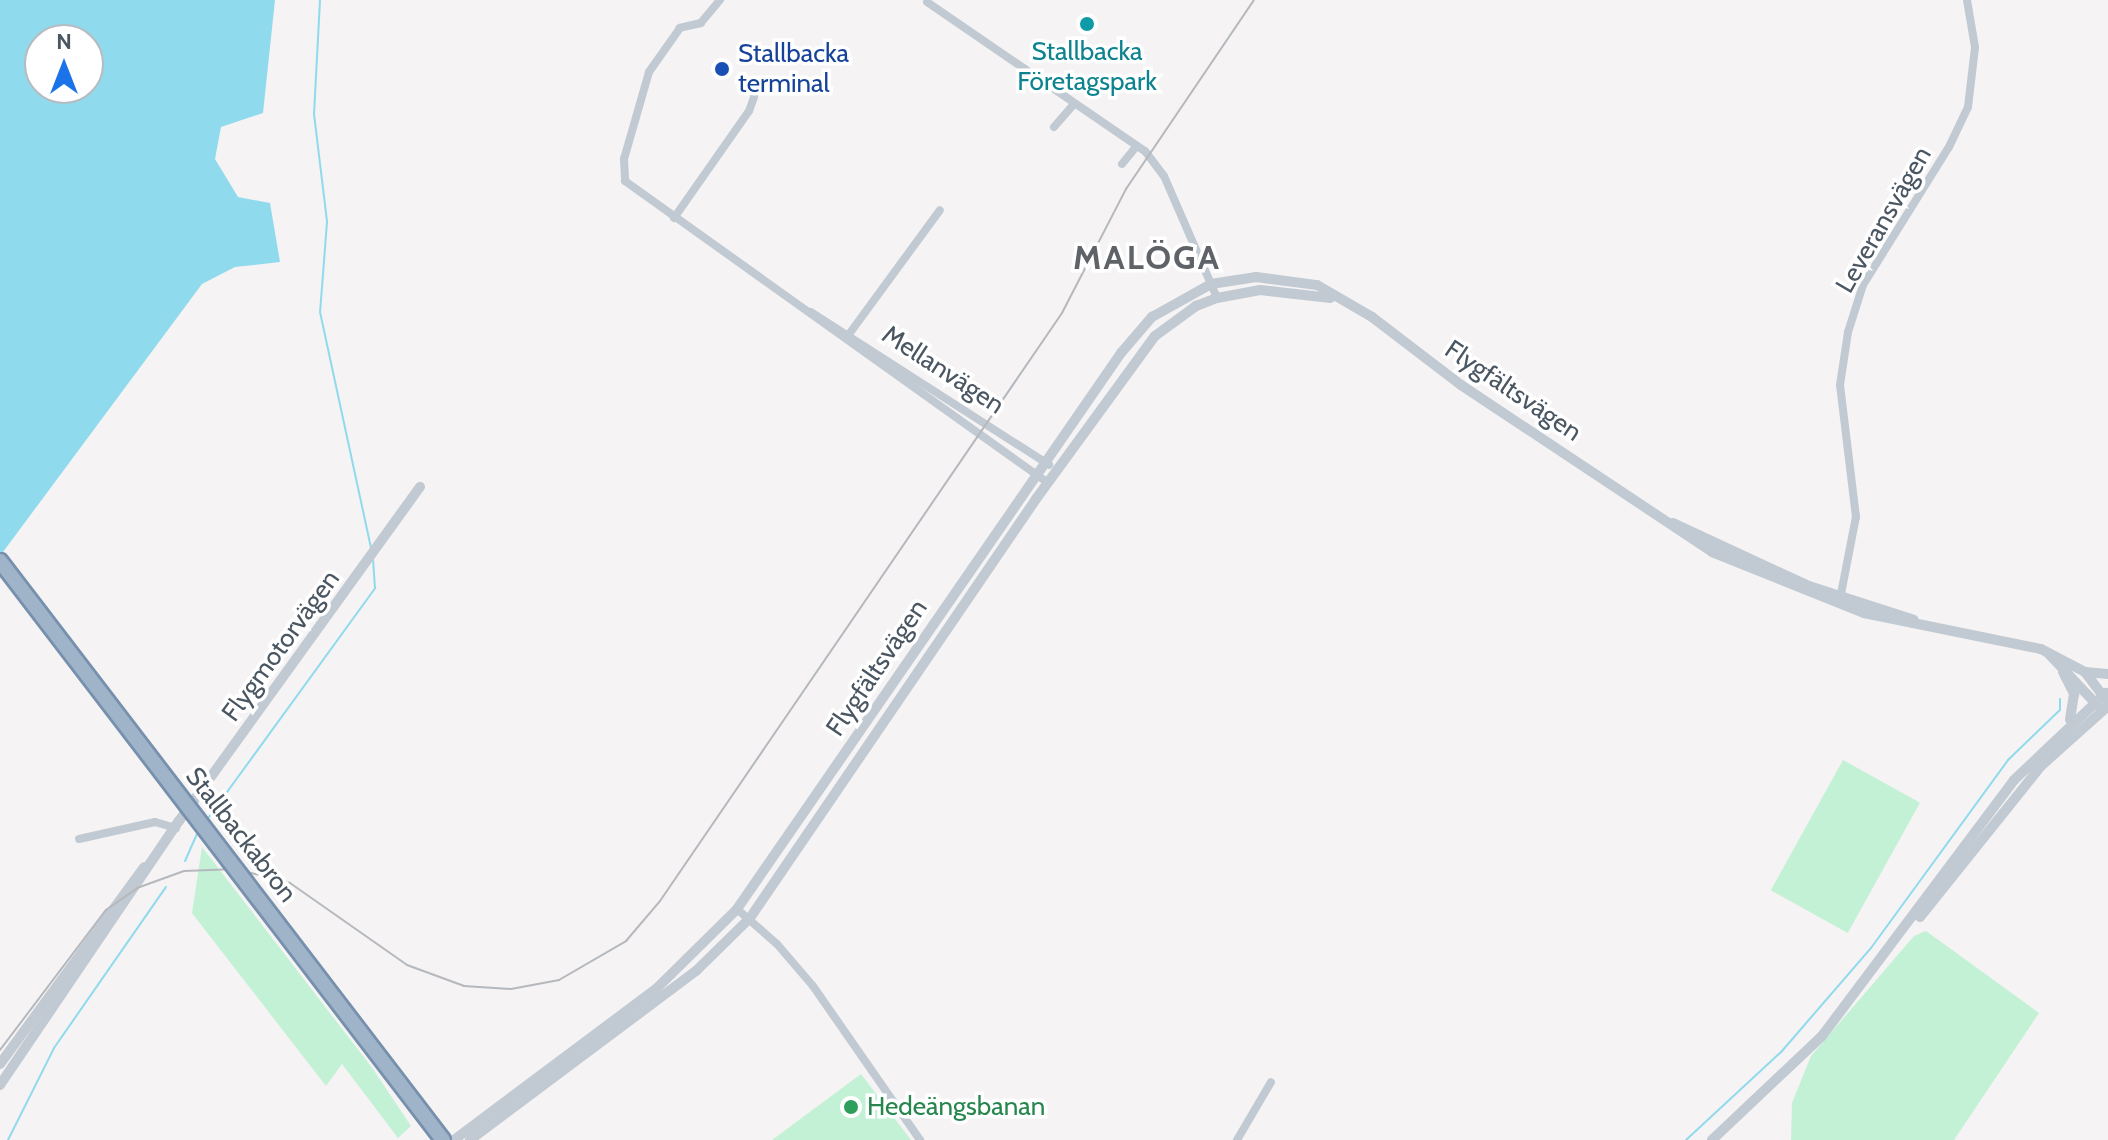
<!DOCTYPE html>
<html>
<head>
<meta charset="utf-8">
<style>
	body { margin:0 }
	#map { position:relative; width:2108px; height:1140px; overflow:hidden; background:#f5f3f3; font-family:Cabin,sans-serif }
	div>[style] { position:absolute }
	.green>* { inset:0; background:#c3f1d5; transform-origin:0 0 }
	.water>* { inset:0; background:#90daee }
	.stream>* { height:2px; margin:-1px; padding:0 1px; transform-origin:1px; border-radius:1px; background:#90daee }
	.minor>* { height:8px; margin:-4px; padding:0 4px; transform-origin:4px; border-radius:4px; background:#c1cad2 }
	.tertiary>* { height:10px; margin:-5px; padding:0 5px; transform-origin:5px; border-radius:5px; background:#c1cad2 }
	.rail>* { height:2px; margin:-1px; padding:0 1px; transform-origin:1px; border-radius:1px; background:#b5b8bd }
	.bridges { filter:drop-shadow(2px 0 #7690ad) drop-shadow(-2px 0 #7690ad) drop-shadow(0 2px #7690ad) drop-shadow(0 -2px #7690ad) }
	.trunk-bridge>* { height:14px; margin:-7px; padding:0 7px; transform-origin:7px; border-radius:7px; background:#9fb4c9 }
	.dots>* { width:22px; height:22px; translate:-50% -50%; box-sizing:border-box; border:4px solid #fff; border-radius:50% }
	span { translate:-50% -50%; white-space:nowrap; text-align:center; line-height:1.15; -webkit-text-stroke:7px #fff; paint-order:stroke }
	.culture-label { font-size:26px; color:#0d838f }
	.transit-label { font-size:26px; color:#164399 }
	.left { translate:0 -50%; text-align:left }
	.street-label { font-size:26px; color:#4a5661 }
	.leisure-label { font-size:26px; color:#27864d }
	.district-label { font-size:34px; color:#5f6368; font-weight:700; letter-spacing:2px }
	.north { position:absolute; left:24px; top:24px; width:80px; height:80px; box-sizing:border-box; background:#fff; border:2px solid #b7bbc0; border-radius:50%; rotate:0deg; font-size:22px; font-weight:700; line-height:32px; text-align:center; color:#4a5661 }
	.north::after { content:''; display:block; margin:auto; width:28px; height:36px; background:#1a73e8; clip-path:polygon(50% 0,100% 100%,50% 72%,0 100%) }
</style>
</head>
<body>
<div id="map">
	<div class="green">
		<i style="left:1843px;top:760px;width:88px;height:149px;rotate:29deg"></i>
		<i style="clip-path:polygon(202px 847px,373px 1069px,411px 1126px,398px 1138px,342px 1064px,326px 1086px,192px 913px)"></i>
		<i style="clip-path:polygon(1926px 931px,2039px 1013px,1954px 1140px,1791px 1140px,1792px 1103px,1811px 1056px,1914px 936px)"></i>
		<i style="clip-path:polygon(861px 1074px,911px 1140px,772px 1140px)"></i>
	</div>
	<div class="water">
		<i style="clip-path:polygon(evenodd,0 0,275px 0,263px 113px,221px 127px,215px 159px,238px 197px,270px 203px,280px 262px,235px 267px,202px 284px,0 556px,0 0,40px 40px,88px 40px,88px 88px,40px 88px,40px 40px)"></i>
	</div>
	<div class="stream">
		<i style="left:320px;top:0;width:114px;rotate:93deg"></i>
		<i style="left:314px;top:114px;width:109px;rotate:83.1deg"></i>
		<i style="left:327px;top:222px;width:90px;rotate:94.4deg"></i>
		<i style="left:320px;top:312px;width:241px;rotate:77.8deg"></i>
		<i style="left:206px;top:821px;width:288px;rotate:-54deg"></i>
		<i style="left:375px;top:588px;width:30px;rotate:-94deg"></i>
		<i style="left:185px;top:861px;width:32px;rotate:-66deg"></i>
		<i style="left:8px;top:1140px;width:103px;rotate:-63.4deg"></i>
		<i style="left:54px;top:1048px;width:196px;rotate:-55.2deg"></i>
		<i style="left:1686px;top:1140px;width:131px;rotate:-42.8deg"></i>
		<i style="left:1782px;top:1051px;width:136px;rotate:-49.2deg"></i>
		<i style="left:1871px;top:948px;width:233px;rotate:-53.9deg"></i>
		<i style="left:2008px;top:760px;width:72px;rotate:-43.9deg"></i>
		<i style="left:2060px;top:710px;width:11px;rotate:-90deg"></i>
	</div>
	<div class="minor">
		<i style="left:720px;top:0;width:30px;rotate:130deg"></i>
		<i style="left:701px;top:23px;width:22px;rotate:167deg"></i>
		<i style="left:680px;top:28px;width:54px;rotate:125.2deg"></i>
		<i style="left:649px;top:72px;width:91px;rotate:106deg"></i>
		<i style="left:624px;top:159px;width:22px;rotate:87deg"></i>
		<i style="left:625px;top:181px;width:520px;rotate:35.52deg"></i>
		<i style="left:927px;top:2px;width:264px;rotate:34.4deg"></i>
		<i style="left:1145px;top:151px;width:31px;rotate:53deg"></i>
		<i style="left:1164px;top:176px;width:133px;rotate:66.5deg"></i>
		<i style="left:1054px;top:127px;width:29px;rotate:-49deg"></i>
		<i style="left:1122px;top:164px;width:22px;rotate:-51deg"></i>
		<i style="left:674px;top:218px;width:131px;rotate:-55deg"></i>
		<i style="left:749px;top:111px;width:15px;rotate:-70deg"></i>
		<i style="left:811px;top:312px;width:283px;rotate:32.7deg"></i>
		<i style="left:847px;top:337px;width:157px;rotate:-53.8deg"></i>
		<i style="left:1840px;top:599px;width:84px;rotate:-79deg"></i>
		<i style="left:1856px;top:517px;width:133px;rotate:-96.9deg"></i>
		<i style="left:1840px;top:385px;width:54px;rotate:-81.4deg"></i>
		<i style="left:1848px;top:332px;width:49px;rotate:-72.3deg"></i>
		<i style="left:1863px;top:285px;width:163px;rotate:-58.1deg"></i>
		<i style="left:1949px;top:147px;width:44px;rotate:-64.6deg"></i>
		<i style="left:1968px;top:107px;width:60px;rotate:-83.3deg"></i>
		<i style="left:1975px;top:47px;width:48px;rotate:-99.7deg"></i>
		<i style="left:79px;top:839px;width:78px;rotate:-12.6deg"></i>
		<i style="left:155px;top:822px;width:22px;rotate:16deg"></i>
		<i style="left:737px;top:909px;width:53px;rotate:41.2deg"></i>
		<i style="left:777px;top:944px;width:55px;rotate:49.4deg"></i>
		<i style="left:813px;top:986px;width:188px;rotate:55.2deg"></i>
		<i style="left:1237px;top:1140px;width:67px;rotate:-59.6deg"></i>
	</div>
	<div class="tertiary">
		<i style="left:1673px;top:523px;width:150px;rotate:24.9deg"></i>
		<i style="left:1809px;top:586px;width:110px;rotate:17.9deg"></i>
		<i style="left:2049px;top:654px;width:71px;rotate:46.7deg"></i>
		<i style="left:2063px;top:672px;width:25px;rotate:63deg"></i>
		<i style="left:2074px;top:694px;width:26px;rotate:99deg"></i>
		<i style="left:2085px;top:672px;width:23px;rotate:5deg"></i>
		<i style="left:1920px;top:917px;width:193px;rotate:-51.3deg"></i>
		<i style="left:2041px;top:766px;width:90px;rotate:-41.8deg"></i>
		<i style="left:0;top:1064px;width:244px;rotate:-53.8deg"></i>
		<i style="left:0;top:1085px;width:319px;rotate:-55.9deg"></i>
		<i style="left:179px;top:821px;width:412px;rotate:-54.2deg"></i>
		<i style="left:454px;top:1140px;width:252px;rotate:-36.8deg"></i>
		<i style="left:656px;top:989px;width:114px;rotate:-44.6deg"></i>
		<i style="left:737px;top:909px;width:676px;rotate:-55.37deg"></i>
		<i style="left:1121px;top:353px;width:48px;rotate:-49.3deg"></i>
		<i style="left:1152px;top:317px;width:68px;rotate:-29.2deg"></i>
		<i style="left:1211px;top:284px;width:46px;rotate:-8.8deg"></i>
		<i style="left:1256px;top:277px;width:62px;rotate:7.5deg"></i>
		<i style="left:1317px;top:285px;width:64px;rotate:30.2deg"></i>
		<i style="left:1372px;top:317px;width:112px;rotate:37.4deg"></i>
		<i style="left:1461px;top:385px;width:301px;rotate:33.6deg"></i>
		<i style="left:1712px;top:552px;width:164px;rotate:21.9deg"></i>
		<i style="left:1864px;top:613px;width:181px;rotate:11.5deg"></i>
		<i style="left:2041px;top:649px;width:50px;rotate:27.6deg"></i>
		<i style="left:2085px;top:672px;width:38px;rotate:53deg"></i>
		<i style="left:470px;top:1140px;width:282px;rotate:-36.8deg"></i>
		<i style="left:696px;top:971px;width:76px;rotate:-44.5deg"></i>
		<i style="left:750px;top:918px;width:507px;rotate:-55.68deg"></i>
		<i style="left:1036px;top:499px;width:202px;rotate:-53.9deg"></i>
		<i style="left:1155px;top:336px;width:51px;rotate:-36.2deg"></i>
		<i style="left:1196px;top:306px;width:22px;rotate:-21deg"></i>
		<i style="left:1217px;top:298px;width:44px;rotate:-10.5deg"></i>
		<i style="left:1260px;top:290px;width:71px;rotate:6.4deg"></i>
		<i style="left:1712px;top:1140px;width:151px;rotate:-43.4deg"></i>
		<i style="left:1822px;top:1036px;width:320px;rotate:-53.1deg"></i>
		<i style="left:2014px;top:780px;width:127px;rotate:-43.4deg"></i>
	</div>
	<div class="rail">
		<i style="left:0;top:1050px;width:176px;rotate:-52.9deg"></i>
		<i style="left:106px;top:910px;width:38px;rotate:-35deg"></i>
		<i style="left:137px;top:888px;width:50px;rotate:-19.9deg"></i>
		<i style="left:184px;top:871px;width:52px;rotate:-2.2deg"></i>
		<i style="left:236px;top:869px;width:56px;rotate:14.5deg"></i>
		<i style="left:290px;top:883px;width:143px;rotate:35deg"></i>
		<i style="left:407px;top:965px;width:61px;rotate:20.2deg"></i>
		<i style="left:464px;top:986px;width:47px;rotate:3.7deg"></i>
		<i style="left:511px;top:989px;width:49px;rotate:-10.6deg"></i>
		<i style="left:559px;top:980px;width:78px;rotate:-30.2deg"></i>
		<i style="left:626px;top:941px;width:52px;rotate:-49.6deg"></i>
		<i style="left:660px;top:901px;width:712px;rotate:-55.64deg"></i>
		<i style="left:1062px;top:313px;width:140px;rotate:-62.7deg"></i>
		<i style="left:1126px;top:189px;width:228px;rotate:-55.9deg"></i>
	</div>
	<div class="bridges">
		<div class="trunk-bridge">
			<i style="left:0;top:561px;width:729px;rotate:52.58deg"></i>
		</div>
	</div>
	<div class="dots">
		<i style="left:1087px;top:24px;background:#0f9aa8"></i>
		<i style="left:722px;top:69px;background:#1a4fb4"></i>
		<i style="left:851px;top:1107px;background:#2e9e5b"></i>
	</div>
	<div class="culture-label">
		<span style="left:1087px;top:67px">Stallbacka<br>Företagspark</span>
	</div>
	<div class="transit-label">
		<span class="left" style="left:738px;top:69px">Stallbacka<br>terminal</span>
	</div>
	<div class="street-label">
		<span style="left:1884px;top:220px;rotate:-60deg">Leveransvägen</span>
		<span style="left:943px;top:370px;rotate:33deg">Mellanvägen</span>
		<span style="left:1513px;top:391px;rotate:34deg">Flygfältsvägen</span>
		<span style="left:281px;top:646px;rotate:-54deg">Flygmotorvägen</span>
		<span style="left:877px;top:668px;rotate:-56deg">Flygfältsvägen</span>
		<span style="left:241px;top:835px;rotate:52deg">Stallbackabron</span>
	</div>
	<div class="leisure-label">
		<span class="left" style="left:867px;top:1107px">Hedeängsbanan</span>
	</div>
	<div class="district-label">
		<span style="left:1147px;top:258px">MALÖGA</span>
	</div>
	<div class="north">N</div>
</div>
</body>
</html>
